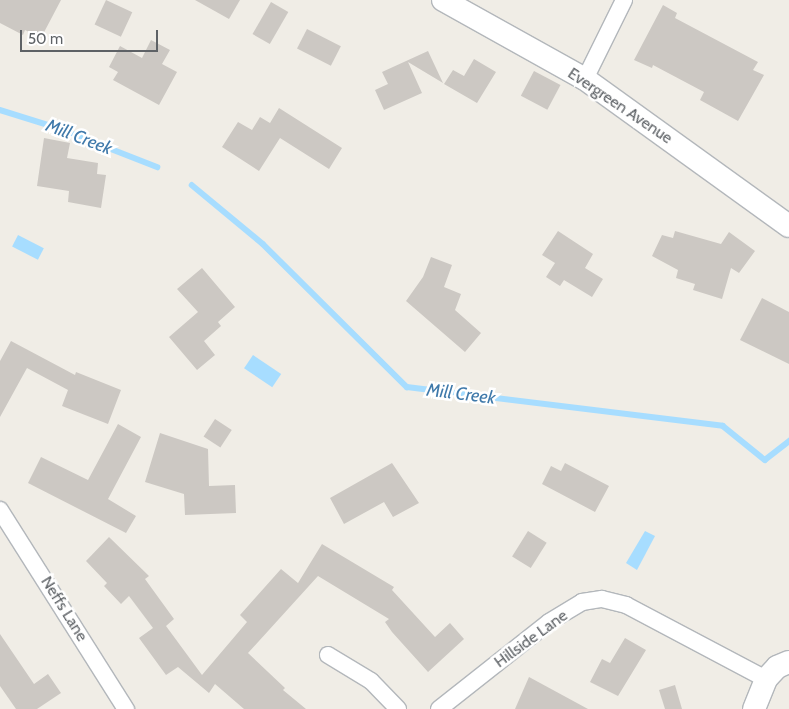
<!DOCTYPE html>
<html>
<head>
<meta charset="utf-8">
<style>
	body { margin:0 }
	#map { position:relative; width:789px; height:709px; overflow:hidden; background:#f0ede6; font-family:Cabin,sans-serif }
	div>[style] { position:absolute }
	.water>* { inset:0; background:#a7ddff; transform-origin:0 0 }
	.stream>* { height:5.5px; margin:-2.75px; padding:0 2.75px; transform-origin:2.75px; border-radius:2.75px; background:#a7ddff }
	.building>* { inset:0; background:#ccc8c3; transform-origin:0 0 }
	.roads { filter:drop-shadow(1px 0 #b3b7bb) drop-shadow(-1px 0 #b3b7bb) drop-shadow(0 1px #b3b7bb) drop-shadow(0 -1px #b3b7bb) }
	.street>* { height:16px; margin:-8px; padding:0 8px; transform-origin:8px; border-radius:8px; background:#fff }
	.secondary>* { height:22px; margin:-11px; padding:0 11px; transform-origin:11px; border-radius:11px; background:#fff }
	span { translate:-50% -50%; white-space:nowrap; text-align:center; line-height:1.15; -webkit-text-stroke:5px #fff; paint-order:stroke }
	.street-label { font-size:16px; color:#5e6266 }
	.water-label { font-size:18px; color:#3f79aa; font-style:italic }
	.scale { position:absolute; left:20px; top:30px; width:138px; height:22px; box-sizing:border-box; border:2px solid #5e6266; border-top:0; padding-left:6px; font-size:15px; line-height:18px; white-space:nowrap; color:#5e6266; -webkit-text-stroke:4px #fff; paint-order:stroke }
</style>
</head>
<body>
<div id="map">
	<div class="water">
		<i style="left:18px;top:235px;width:29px;height:13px;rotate:27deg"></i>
		<i style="left:253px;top:355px;width:34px;height:16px;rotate:34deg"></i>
		<i style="clip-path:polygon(645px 531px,655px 536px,637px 570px,626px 563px)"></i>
	</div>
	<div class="stream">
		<i style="left:0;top:110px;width:58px;rotate:17.2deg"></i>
		<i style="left:55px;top:127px;width:110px;rotate:21.4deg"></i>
		<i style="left:192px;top:185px;width:92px;rotate:39.7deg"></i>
		<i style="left:263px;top:244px;width:203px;rotate:44.8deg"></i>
		<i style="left:407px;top:387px;width:318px;rotate:7deg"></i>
		<i style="left:723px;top:426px;width:54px;rotate:39deg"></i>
		<i style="left:765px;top:460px;width:31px;rotate:-38deg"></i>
	</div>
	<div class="building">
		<i style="clip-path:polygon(0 0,61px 0,41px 38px,25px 30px,23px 35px,0 23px)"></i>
		<i style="left:106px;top:0;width:29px;height:27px;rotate:25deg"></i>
		<i style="clip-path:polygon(195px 0,240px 0,229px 19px)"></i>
		<i style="left:271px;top:2px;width:20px;height:37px;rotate:30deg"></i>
		<i style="clip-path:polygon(663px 5px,677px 13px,675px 18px,758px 62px,753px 70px,764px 75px,738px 121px,700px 100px,704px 92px,653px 65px,652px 68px,634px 60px)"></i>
		<i style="left:307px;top:29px;width:38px;height:22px;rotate:27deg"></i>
		<i style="clip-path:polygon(151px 40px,170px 50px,162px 64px,177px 72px,159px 105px,113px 80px,118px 72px,109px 67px,120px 46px,142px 58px)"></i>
		<i style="clip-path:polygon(428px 51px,443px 83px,408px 62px,422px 93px,384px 110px,375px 90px,388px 84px,382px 72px)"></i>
		<i style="clip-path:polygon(474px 59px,496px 72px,477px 103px,444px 84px,453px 70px,464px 76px)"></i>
		<i style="left:534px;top:71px;width:30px;height:28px;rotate:28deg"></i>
		<i style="clip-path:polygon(279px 108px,342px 148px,329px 169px,280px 138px,259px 171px,222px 147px,238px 122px,252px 130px,260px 117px,270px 123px)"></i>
		<i style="clip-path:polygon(44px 138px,70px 143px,67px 158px,98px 163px,97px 174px,106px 175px,101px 208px,68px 202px,69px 191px,37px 186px)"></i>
		<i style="clip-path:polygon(558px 231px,593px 254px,585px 268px,603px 279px,592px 297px,564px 280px,560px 286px,546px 277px,555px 263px,542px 255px)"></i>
		<i style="clip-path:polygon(675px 231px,721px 244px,729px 232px,755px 251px,739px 273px,731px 268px,722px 299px,693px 290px,695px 284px,676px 278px,678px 270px,652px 256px,662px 235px,673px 238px)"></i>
		<i style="clip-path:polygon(431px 257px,452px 265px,444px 287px,461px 294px,455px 310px,481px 333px,465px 352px,406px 301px,423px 277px)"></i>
		<i style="clip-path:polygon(202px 268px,235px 307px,218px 322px,221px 326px,204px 341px,215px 355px,197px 370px,169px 337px,198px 312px,177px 289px)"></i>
		<i style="clip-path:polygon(762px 298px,789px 312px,789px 364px,740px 340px)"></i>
		<i style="clip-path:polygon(11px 341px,75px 375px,76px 372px,121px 390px,108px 424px,62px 406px,68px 390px,27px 368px,0 417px,0 361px)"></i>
		<i style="left:215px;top:419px;width:20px;height:21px;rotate:33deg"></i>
		<i style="clip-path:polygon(118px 424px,141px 437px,108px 499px,136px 516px,126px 533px,28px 483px,41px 457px,88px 480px)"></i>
		<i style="clip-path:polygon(160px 433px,208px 449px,209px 486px,235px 485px,236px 513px,185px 515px,184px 494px,145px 482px)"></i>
		<i style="clip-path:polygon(392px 463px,419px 503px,393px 517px,384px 502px,344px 524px,330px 498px)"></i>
		<i style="clip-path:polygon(565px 463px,609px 486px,595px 512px,542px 484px,551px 466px,561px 471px)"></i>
		<i style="left:528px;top:531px;width:22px;height:30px;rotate:32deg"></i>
		<i style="clip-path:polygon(109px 537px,149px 576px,145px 579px,174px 619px,166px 626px,202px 675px,247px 622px,240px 615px,281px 569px,298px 583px,322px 544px,394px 587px,392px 590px,435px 637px,450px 623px,464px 639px,428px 672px,392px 632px,385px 622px,389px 619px,318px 576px,248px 653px,285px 688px,283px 690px,306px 709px,244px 709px,215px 684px,209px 693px,178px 667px,166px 675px,139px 638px,153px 628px,129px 596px,121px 604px,104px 586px,107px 583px,86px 561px)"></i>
		<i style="clip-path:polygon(0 634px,34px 684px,48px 674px,61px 693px,37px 709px,16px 709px,0 686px)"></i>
		<i style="clip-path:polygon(625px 638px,646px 650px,618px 696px,590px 682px,602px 659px,610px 663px)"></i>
		<i style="clip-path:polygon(529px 677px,588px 709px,515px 709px)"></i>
		<i style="clip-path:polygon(675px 685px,682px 709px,665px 709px,659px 690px)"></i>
	</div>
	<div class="roads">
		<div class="street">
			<i style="left:585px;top:79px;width:88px;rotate:-63.7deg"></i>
			<i style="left:0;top:510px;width:236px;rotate:57.7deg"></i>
			<i style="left:328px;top:655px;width:50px;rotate:31.2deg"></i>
			<i style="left:371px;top:681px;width:39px;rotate:46deg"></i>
			<i style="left:439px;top:709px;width:140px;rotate:-38.3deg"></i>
			<i style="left:549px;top:622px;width:39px;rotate:-31deg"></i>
			<i style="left:582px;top:602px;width:20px;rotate:-9deg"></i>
			<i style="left:602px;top:599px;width:25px;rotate:14deg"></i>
			<i style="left:626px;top:605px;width:158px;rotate:27.9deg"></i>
		</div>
		<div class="secondary">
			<i style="left:443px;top:0;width:162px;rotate:29.1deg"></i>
			<i style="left:585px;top:79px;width:251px;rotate:35.8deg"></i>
			<i style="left:754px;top:709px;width:32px;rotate:-68deg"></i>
			<i style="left:766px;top:679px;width:16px;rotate:-47deg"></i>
			<i style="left:777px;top:667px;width:13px;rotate:-23deg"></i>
		</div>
	</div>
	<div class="street-label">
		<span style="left:620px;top:106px;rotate:34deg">Evergreen Avenue</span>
		<span style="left:64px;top:609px;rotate:58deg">Neffs Lane</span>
		<span style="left:531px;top:639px;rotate:-36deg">Hillside Lane</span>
	</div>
	<div class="water-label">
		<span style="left:79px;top:137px;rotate:21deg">Mill Creek</span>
		<span style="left:461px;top:394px;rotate:7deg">Mill Creek</span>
	</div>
	<div class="scale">50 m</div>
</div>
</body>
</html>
